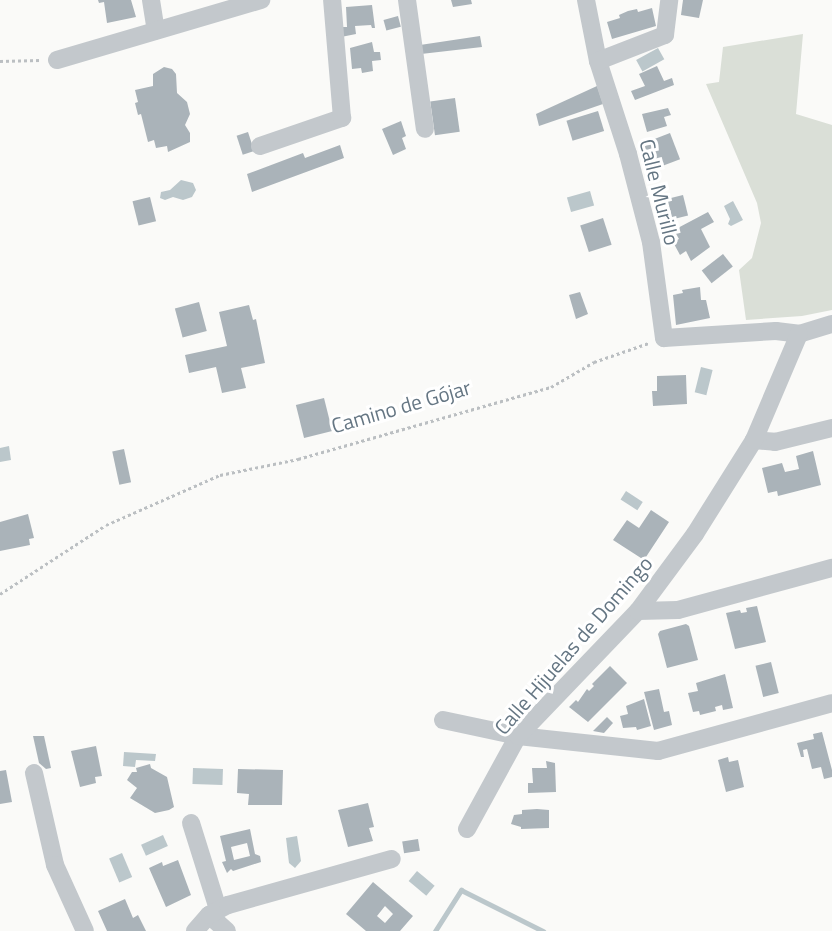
<!DOCTYPE html>
<html>
<head>
<meta charset="utf-8">
<style>
	body { margin:0 }
	#map { position:relative; width:832px; height:931px; overflow:hidden; background:#fafaf8; font-family:"Titillium Web",sans-serif }
	div>[style] { position:absolute }
	.green>* { inset:0; background:#dadfd7 }
	.water>* { inset:0; background:#bbc7cb; transform-origin:0 0 }
	.stream>* { height:5px; margin:-2.5px; padding:0 2.5px; transform-origin:2.5px; border-radius:2.5px; background:#bbc7cb }
	.building>* { inset:0; background:#aab3b9; transform-origin:0 0 }
	.path>* { height:3px; margin-top:-1.5px; transform-origin:0; background:repeating-linear-gradient(90deg,#bbbfc2 0 3px,transparent 0 6px) }
	.minor>* { height:18px; margin:-9px; padding:0 9px; transform-origin:9px; border-radius:9px; background:#c3c8cc }
	span { translate:-50% -50%; white-space:nowrap; text-align:center; line-height:1.15; -webkit-text-stroke:6px #fff; paint-order:stroke }
	.street-label { font-size:21px; color:#657683 }
</style>
</head>
<body>
<div id="map">
	<div class="green">
		<i style="clip-path:polygon(803px 34px,796px 114px,832px 125px,832px 310px,802px 316px,746px 320px,739px 270px,752px 258px,761px 223px,757px 203px,706px 84px,719px 82px,723px 47px)"></i>
	</div>
	<div class="water">
		<i style="left:658px;top:48px;width:13px;height:25px;rotate:61deg"></i>
		<i style="clip-path:polygon(181px 180px,193px 183px,196px 190px,192px 197px,183px 200px,173px 197px,165px 200px,160px 198px,161px 192px,170px 190px)"></i>
		<i style="left:590px;top:191px;width:15px;height:24px;rotate:74deg"></i>
		<i style="clip-path:polygon(733px 201px,743px 220px,731px 226px,728px 224px,730px 219px,724px 206px)"></i>
		<i style="left:701px;top:367px;width:12px;height:26px;rotate:14deg"></i>
		<i style="clip-path:polygon(9px 446px,11px 460px,0 462px,0 448px)"></i>
		<i style="left:626px;top:491px;width:20px;height:10px;rotate:33deg"></i>
		<i style="clip-path:polygon(124px 752px,156px 754px,155px 761px,136px 760px,135px 767px,123px 766px)"></i>
		<i style="left:193px;top:768px;width:30px;height:16px;rotate:2deg"></i>
		<i style="left:163px;top:835px;width:12px;height:24px;rotate:66deg"></i>
		<i style="clip-path:polygon(297px 836px,301px 861px,295px 868px,289px 863px,286px 838px)"></i>
		<i style="left:122px;top:853px;width:26px;height:14px;rotate:67deg"></i>
		<i style="left:417px;top:871px;width:23px;height:13px;rotate:40deg"></i>
	</div>
	<div class="stream">
		<i style="left:435px;top:931px;width:49px;rotate:-57.6deg"></i>
		<i style="left:461px;top:890px;width:92px;rotate:26.6deg"></i>
	</div>
	<div class="building">
		<i style="clip-path:polygon(98px 0,131px 0,136px 17px,107px 23px,104px 2px,99px 3px)"></i>
		<i style="clip-path:polygon(451px 0,471px 0,472px 4px,453px 7px)"></i>
		<i style="clip-path:polygon(683px 0,703px 0,699px 18px,681px 15px)"></i>
		<i style="clip-path:polygon(372px 5px,375px 28px,372px 28px,371px 25px,355px 26px,356px 34px,341px 37px,342px 27px,347px 27px,346px 7px)"></i>
		<i style="clip-path:polygon(652px 8px,656px 26px,612px 39px,607px 22px,620px 18px,619px 15px,628px 11px,637px 9px,638px 12px)"></i>
		<i style="left:398px;top:16px;width:11px;height:15px;rotate:75deg"></i>
		<i style="clip-path:polygon(480px 36px,482px 47px,421px 54px,420px 45px)"></i>
		<i style="clip-path:polygon(372px 42px,374px 52px,380px 52px,381px 60px,372px 61px,373px 71px,362px 73px,361px 68px,352px 69px,350px 48px)"></i>
		<i style="clip-path:polygon(657px 66px,664px 81px,672px 78px,674px 85px,635px 100px,631px 91px,645px 86px,639px 74px)"></i>
		<i style="clip-path:polygon(164px 67px,172px 69px,176px 74px,177px 93px,187px 102px,190px 114px,185px 125px,190px 133px,190px 142px,168px 152px,167px 146px,156px 148px,154px 140px,148px 142px,141px 114px,138px 115px,135px 103px,138px 102px,135px 90px,153px 86px,153px 74px)"></i>
		<i style="clip-path:polygon(597px 86px,603px 104px,539px 126px,536px 114px)"></i>
		<i style="left:455px;top:98px;width:34px;height:25px;rotate:82deg"></i>
		<i style="clip-path:polygon(668px 108px,671px 115px,664px 117px,667px 126px,647px 132px,642px 114px)"></i>
		<i style="left:598px;top:111px;width:21px;height:33px;rotate:73deg"></i>
		<i style="clip-path:polygon(401px 121px,406px 136px,402px 138px,406px 149px,393px 155px,382px 129px)"></i>
		<i style="left:248px;top:132px;width:20px;height:12px;rotate:72deg"></i>
		<i style="left:670px;top:133px;width:28px;height:34px;rotate:69deg"></i>
		<i style="clip-path:polygon(340px 145px,344px 158px,252px 192px,247px 174px,303px 153px,305px 158px)"></i>
		<i style="left:683px;top:195px;width:21px;height:25px;rotate:76deg"></i>
		<i style="left:150px;top:197px;width:25px;height:18px;rotate:76deg"></i>
		<i style="clip-path:polygon(708px 212px,714px 222px,701px 229px,710px 247px,691px 261px,686px 251px,680px 255px,673px 242px,679px 239px,674px 230px)"></i>
		<i style="left:603px;top:218px;width:28px;height:24px;rotate:72deg"></i>
		<i style="left:723px;top:254px;width:16px;height:27px;rotate:52deg"></i>
		<i style="clip-path:polygon(700px 287px,701px 300px,706px 300px,710px 318px,676px 325px,673px 295px,683px 293px,682px 290px)"></i>
		<i style="clip-path:polygon(580px 292px,588px 314px,576px 319px,569px 295px)"></i>
		<i style="left:199px;top:302px;width:30px;height:25px;rotate:75deg"></i>
		<i style="clip-path:polygon(249px 305px,253px 320px,256px 319px,265px 363px,241px 368px,246px 388px,222px 393px,216px 367px,189px 373px,185px 355px,227px 346px,219px 312px)"></i>
		<i style="clip-path:polygon(686px 375px,687px 404px,653px 406px,652px 391px,657px 391px,657px 376px)"></i>
		<i style="left:324px;top:398px;width:34px;height:29px;rotate:76deg"></i>
		<i style="left:124px;top:449px;width:34px;height:12px;rotate:78deg"></i>
		<i style="clip-path:polygon(813px 451px,821px 485px,778px 496px,777px 491px,768px 493px,762px 468px,782px 463px,785px 472px,799px 469px,796px 456px)"></i>
		<i style="clip-path:polygon(651px 510px,669px 522px,644px 560px,613px 540px,627px 520px,639px 528px)"></i>
		<i style="clip-path:polygon(28px 514px,34px 538px,29px 539px,30px 545px,0 551px,0 522px)"></i>
		<i style="clip-path:polygon(757px 606px,766px 642px,735px 649px,726px 613px,740px 610px,741px 613px,747px 612px,746px 608px)"></i>
		<i style="clip-path:polygon(686px 624px,689px 626px,698px 660px,667px 668px,658px 634px,660px 631px)"></i>
		<i style="left:771px;top:662px;width:32px;height:16px;rotate:76deg"></i>
		<i style="clip-path:polygon(610px 666px,627px 683px,588px 722px,569px 707px,576px 700px,578px 702px,587px 689px,589px 691px,594px 686px,592px 684px)"></i>
		<i style="clip-path:polygon(725px 674px,733px 708px,723px 710px,722px 705px,715px 707px,716px 711px,700px 715px,699px 711px,693px 712px,688px 693px,698px 691px,696px 683px)"></i>
		<i style="clip-path:polygon(659px 689px,664px 712px,669px 711px,672px 725px,654px 730px,644px 692px)"></i>
		<i style="clip-path:polygon(644px 699px,651px 726px,637px 730px,636px 727px,623px 728px,620px 716px,628px 714px,626px 706px)"></i>
		<i style="clip-path:polygon(607px 717px,613px 723px,604px 733px,593px 731px)"></i>
		<i style="clip-path:polygon(822px 732px,832px 770px,832px 777px,824px 779px,821px 767px,812px 769px,807px 749px,803px 750px,804px 757px,801px 757px,797px 743px,814px 739px,813px 734px)"></i>
		<i style="clip-path:polygon(33px 736px,44px 736px,51px 768px,46px 769px,39px 763px)"></i>
		<i style="clip-path:polygon(96px 746px,102px 776px,95px 777px,96px 783px,80px 787px,71px 751px)"></i>
		<i style="clip-path:polygon(728px 757px,729px 762px,738px 760px,744px 787px,726px 792px,718px 760px)"></i>
		<i style="clip-path:polygon(546px 761px,555px 763px,556px 792px,528px 793px,528px 783px,533px 783px,532px 768px,547px 768px)"></i>
		<i style="clip-path:polygon(150px 764px,151px 768px,167px 777px,174px 807px,169px 810px,155px 813px,130px 798px,137px 788px,127px 780px,132px 772px,137px 772px,136px 768px)"></i>
		<i style="clip-path:polygon(238px 769px,283px 770px,282px 805px,248px 805px,249px 794px,237px 793px)"></i>
		<i style="clip-path:polygon(6px 770px,12px 802px,0 804px,0 771px)"></i>
		<i style="clip-path:polygon(368px 803px,374px 827px,369px 828px,373px 841px,348px 847px,338px 810px)"></i>
		<i style="clip-path:polygon(537px 809px,549px 810px,549px 828px,521px 829px,521px 827px,511px 824px,514px 815px,522px 814px,522px 810px)"></i>
		<i style="clip-path:polygon(evenodd,250px 829px,255px 854px,260px 856px,261px 862px,233px 871px,231px 869px,227px 873px,222px 862px,226px 861px,220px 836px,250px 829px,247px 843px,250px 856px,234px 860px,231px 847px,247px 843px)"></i>
		<i style="left:418px;top:839px;width:12px;height:16px;rotate:81deg"></i>
		<i style="clip-path:polygon(178px 860px,191px 895px,166px 907px,149px 868px,162px 862px,163px 866px)"></i>
		<i style="clip-path:polygon(evenodd,373px 882px,413px 916px,400px 931px,366px 931px,346px 914px,373px 882px,385px 906px,393px 914px,385px 923px,377px 916px,385px 906px)"></i>
		<i style="clip-path:polygon(125px 899px,133px 918px,138px 915px,146px 931px,107px 931px,98px 911px)"></i>
	</div>
	<div class="path">
		<i style="left:0;top:61px;width:40px;rotate:-1.4deg"></i>
		<i style="left:0;top:594px;width:126px;rotate:-33.1deg"></i>
		<i style="left:106px;top:525px;width:124px;rotate:-23.7deg"></i>
		<i style="left:220px;top:475px;width:80px;rotate:-11.6deg"></i>
		<i style="left:298px;top:459px;width:263px;rotate:-15.9deg"></i>
		<i style="left:551px;top:387px;width:50px;rotate:-30.2deg"></i>
		<i style="left:594px;top:362px;width:58px;rotate:-19.1deg"></i>
	</div>
	<div class="minor">
		<i style="left:151px;top:0;width:31px;rotate:81deg"></i>
		<i style="left:407px;top:0;width:130px;rotate:82.1deg"></i>
		<i style="left:586px;top:0;width:62px;rotate:78.9deg"></i>
		<i style="left:598px;top:61px;width:98px;rotate:72.1deg"></i>
		<i style="left:628px;top:154px;width:91px;rotate:75.4deg"></i>
		<i style="left:651px;top:242px;width:97px;rotate:82.3deg"></i>
		<i style="left:664px;top:338px;width:112px;rotate:-3.6deg"></i>
		<i style="left:776px;top:331px;width:23px;rotate:7deg"></i>
		<i style="left:799px;top:334px;width:34px;rotate:-17deg"></i>
		<i style="left:57px;top:60px;width:213px;rotate:-16.4deg"></i>
		<i style="left:598px;top:61px;width:72px;rotate:-21.2deg"></i>
		<i style="left:665px;top:35px;width:35px;rotate:-83deg"></i>
		<i style="left:260px;top:146px;width:87px;rotate:-18.9deg"></i>
		<i style="left:342px;top:118px;width:118px;rotate:-94.8deg"></i>
		<i style="left:754px;top:440px;width:21px;rotate:5deg"></i>
		<i style="left:775px;top:442px;width:59px;rotate:-13.8deg"></i>
		<i style="left:638px;top:611px;width:40px;rotate:-1.4deg"></i>
		<i style="left:678px;top:610px;width:160px;rotate:-15.3deg"></i>
		<i style="left:443px;top:720px;width:77px;rotate:12deg"></i>
		<i style="left:518px;top:736px;width:141px;rotate:6.1deg"></i>
		<i style="left:658px;top:751px;width:180px;rotate:-15.4deg"></i>
		<i style="left:34px;top:773px;width:94px;rotate:77.1deg"></i>
		<i style="left:55px;top:865px;width:72px;rotate:65.6deg"></i>
		<i style="left:191px;top:823px;width:90px;rotate:72.6deg"></i>
		<i style="left:467px;top:829px;width:106px;rotate:-61.3deg"></i>
		<i style="left:518px;top:736px;width:173px;rotate:-46.2deg"></i>
		<i style="left:638px;top:611px;width:96px;rotate:-53.5deg"></i>
		<i style="left:695px;top:534px;width:111px;rotate:-57.9deg"></i>
		<i style="left:754px;top:440px;width:115px;rotate:-67deg"></i>
		<i style="left:209px;top:915px;width:24px;rotate:42deg"></i>
		<i style="left:195px;top:931px;width:21px;rotate:-49deg"></i>
		<i style="left:209px;top:915px;width:21px;rotate:-28deg"></i>
		<i style="left:228px;top:905px;width:170px;rotate:-15.7deg"></i>
	</div>
	<div class="street-label">
		<span style="left:660px;top:192px;rotate:76deg">Calle Murillo</span>
		<span style="left:401px;top:406px;rotate:-16deg">Camino de Gójar</span>
		<span style="left:573px;top:645px;rotate:-49deg">Calle Hijuelas de Domingo</span>
	</div>
</div>
</body>
</html>
